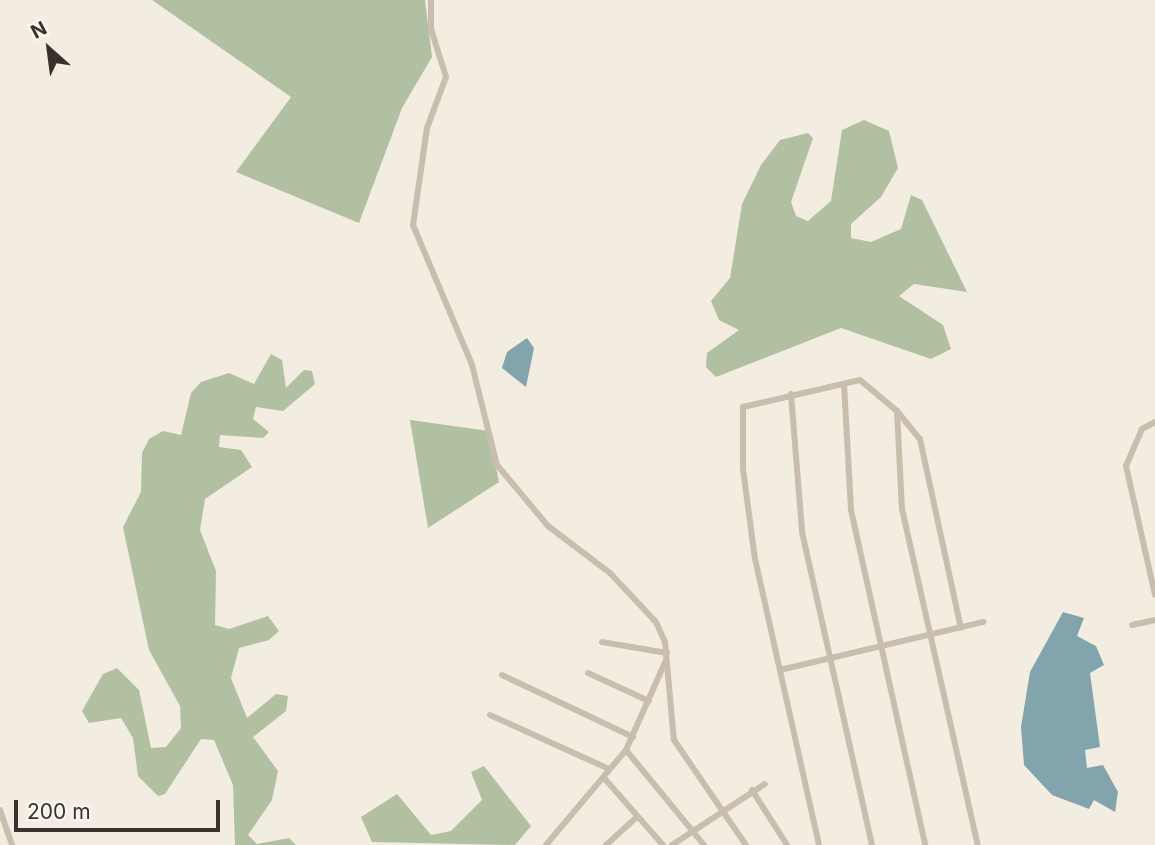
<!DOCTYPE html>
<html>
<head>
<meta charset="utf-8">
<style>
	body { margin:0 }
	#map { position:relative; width:1155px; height:845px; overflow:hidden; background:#f2ece1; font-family:Inter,sans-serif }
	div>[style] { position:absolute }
	.green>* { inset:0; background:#b2c0a2 }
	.water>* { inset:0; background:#82a5ad }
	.minor>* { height:6px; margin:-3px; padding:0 3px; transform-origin:3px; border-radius:3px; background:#c9beae }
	span { translate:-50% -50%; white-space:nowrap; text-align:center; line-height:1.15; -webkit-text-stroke:6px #f9f5ee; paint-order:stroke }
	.north { position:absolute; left:14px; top:14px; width:70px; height:70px; -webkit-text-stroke:5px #f9f5ee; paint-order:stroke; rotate:332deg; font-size:19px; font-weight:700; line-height:28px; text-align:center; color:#38312c }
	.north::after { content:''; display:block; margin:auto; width:24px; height:32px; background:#38312c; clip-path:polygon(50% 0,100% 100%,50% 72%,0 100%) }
	.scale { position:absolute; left:14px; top:800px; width:206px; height:32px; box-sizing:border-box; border:4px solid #38312c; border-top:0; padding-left:9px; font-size:21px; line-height:24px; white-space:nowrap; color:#38312c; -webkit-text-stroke:5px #f9f5ee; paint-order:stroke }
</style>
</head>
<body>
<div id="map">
	<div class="green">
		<i style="clip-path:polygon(152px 0,425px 0,432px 57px,402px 108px,359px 223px,236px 172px,291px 97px)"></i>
		<i style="clip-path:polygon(864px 120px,889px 131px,898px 168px,881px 197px,851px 224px,851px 238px,871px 242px,901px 229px,911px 195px,922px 200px,967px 292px,914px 284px,899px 296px,943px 325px,951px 349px,931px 359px,841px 328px,716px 377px,706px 367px,707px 353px,739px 330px,719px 320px,711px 301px,730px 278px,742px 204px,761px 165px,780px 140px,808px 133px,813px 138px,791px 202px,796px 216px,808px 221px,831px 201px,842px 130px)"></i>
		<i style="clip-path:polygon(271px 354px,282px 360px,286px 388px,304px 370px,312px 371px,315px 384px,283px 411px,256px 407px,253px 419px,269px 432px,263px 438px,220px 435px,219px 447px,241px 450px,252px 467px,205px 499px,200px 530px,216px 571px,215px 625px,229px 629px,268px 616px,279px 631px,269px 640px,239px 648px,231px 678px,247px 718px,276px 694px,288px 696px,286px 711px,253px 737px,278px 771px,272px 800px,248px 835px,257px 844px,289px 838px,296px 845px,235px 845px,233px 785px,214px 740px,201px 739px,165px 794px,158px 796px,138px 776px,133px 738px,121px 718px,89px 723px,82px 711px,103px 674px,117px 668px,139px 690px,151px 748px,166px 747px,181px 728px,180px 706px,149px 650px,123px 527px,141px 492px,142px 453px,149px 439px,163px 431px,181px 435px,191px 393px,201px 382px,229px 373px,254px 384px)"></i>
		<i style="clip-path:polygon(410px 420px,489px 431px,499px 482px,428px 528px)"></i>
		<i style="clip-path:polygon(484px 766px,531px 826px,515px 845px,372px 842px,361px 817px,397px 794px,431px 835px,451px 831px,482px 800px,471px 772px)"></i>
	</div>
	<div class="water">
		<i style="clip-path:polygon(527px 338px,534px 348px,526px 387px,502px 368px,507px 352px)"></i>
		<i style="clip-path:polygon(1063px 612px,1084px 618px,1077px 636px,1096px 646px,1104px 665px,1090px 673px,1100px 747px,1085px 750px,1087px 768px,1103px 765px,1118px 792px,1115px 812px,1094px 800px,1089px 809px,1052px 795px,1024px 765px,1021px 727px,1030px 672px)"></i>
	</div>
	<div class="minor">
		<i style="left:431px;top:0;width:29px;rotate:90deg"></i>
		<i style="left:431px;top:29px;width:50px;rotate:72.6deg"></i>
		<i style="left:446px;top:77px;width:54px;rotate:110.4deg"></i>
		<i style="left:427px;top:128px;width:98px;rotate:98.2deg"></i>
		<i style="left:413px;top:225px;width:152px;rotate:67.1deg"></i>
		<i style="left:472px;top:365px;width:103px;rotate:76deg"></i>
		<i style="left:497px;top:465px;width:80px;rotate:50.1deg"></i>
		<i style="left:548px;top:526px;width:78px;rotate:37.2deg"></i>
		<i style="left:610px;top:573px;width:67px;rotate:46.8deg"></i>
		<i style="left:656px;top:622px;width:22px;rotate:66deg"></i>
		<i style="left:665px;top:642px;width:98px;rotate:84.8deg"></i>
		<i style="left:674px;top:740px;width:127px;rotate:55.6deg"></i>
		<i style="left:844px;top:384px;width:126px;rotate:86.8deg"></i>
		<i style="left:851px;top:510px;width:343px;rotate:77.5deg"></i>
		<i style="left:791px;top:394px;width:138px;rotate:85.4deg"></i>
		<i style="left:802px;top:532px;width:321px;rotate:77.4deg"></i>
		<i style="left:897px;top:411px;width:98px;rotate:87.1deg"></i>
		<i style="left:902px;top:509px;width:344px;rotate:77.3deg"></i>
		<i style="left:1155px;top:422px;width:15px;rotate:152deg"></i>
		<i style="left:1142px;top:429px;width:40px;rotate:113.4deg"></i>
		<i style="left:1126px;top:466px;width:132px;rotate:77.3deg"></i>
		<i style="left:1132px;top:625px;width:24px;rotate:-12deg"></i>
		<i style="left:602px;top:642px;width:66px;rotate:9.6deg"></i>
		<i style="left:780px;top:670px;width:209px;rotate:-13.3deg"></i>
		<i style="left:588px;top:673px;width:67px;rotate:24.7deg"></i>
		<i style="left:502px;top:675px;width:145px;rotate:25.3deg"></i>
		<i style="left:490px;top:715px;width:131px;rotate:24.4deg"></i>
		<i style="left:626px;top:750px;width:123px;rotate:50.6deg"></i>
		<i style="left:605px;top:779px;width:88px;rotate:48.7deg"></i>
		<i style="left:752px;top:790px;width:65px;rotate:57.5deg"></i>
		<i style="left:0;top:810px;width:37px;rotate:71deg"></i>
		<i style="left:546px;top:845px;width:124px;rotate:-49.9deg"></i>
		<i style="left:626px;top:750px;width:98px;rotate:-66deg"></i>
		<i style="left:606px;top:845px;width:42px;rotate:-42.1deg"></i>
		<i style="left:672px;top:845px;width:111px;rotate:-33.3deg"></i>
		<i style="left:819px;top:845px;width:293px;rotate:-102.6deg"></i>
		<i style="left:755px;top:559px;width:91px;rotate:-97.6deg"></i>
		<i style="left:743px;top:469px;width:62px;rotate:-90deg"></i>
		<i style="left:743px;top:407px;width:120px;rotate:-13deg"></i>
		<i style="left:860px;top:380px;width:48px;rotate:40deg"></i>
		<i style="left:897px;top:411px;width:36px;rotate:51deg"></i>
		<i style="left:920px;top:439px;width:193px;rotate:77.8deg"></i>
	</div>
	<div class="north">N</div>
	<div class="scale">200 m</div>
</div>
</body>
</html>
